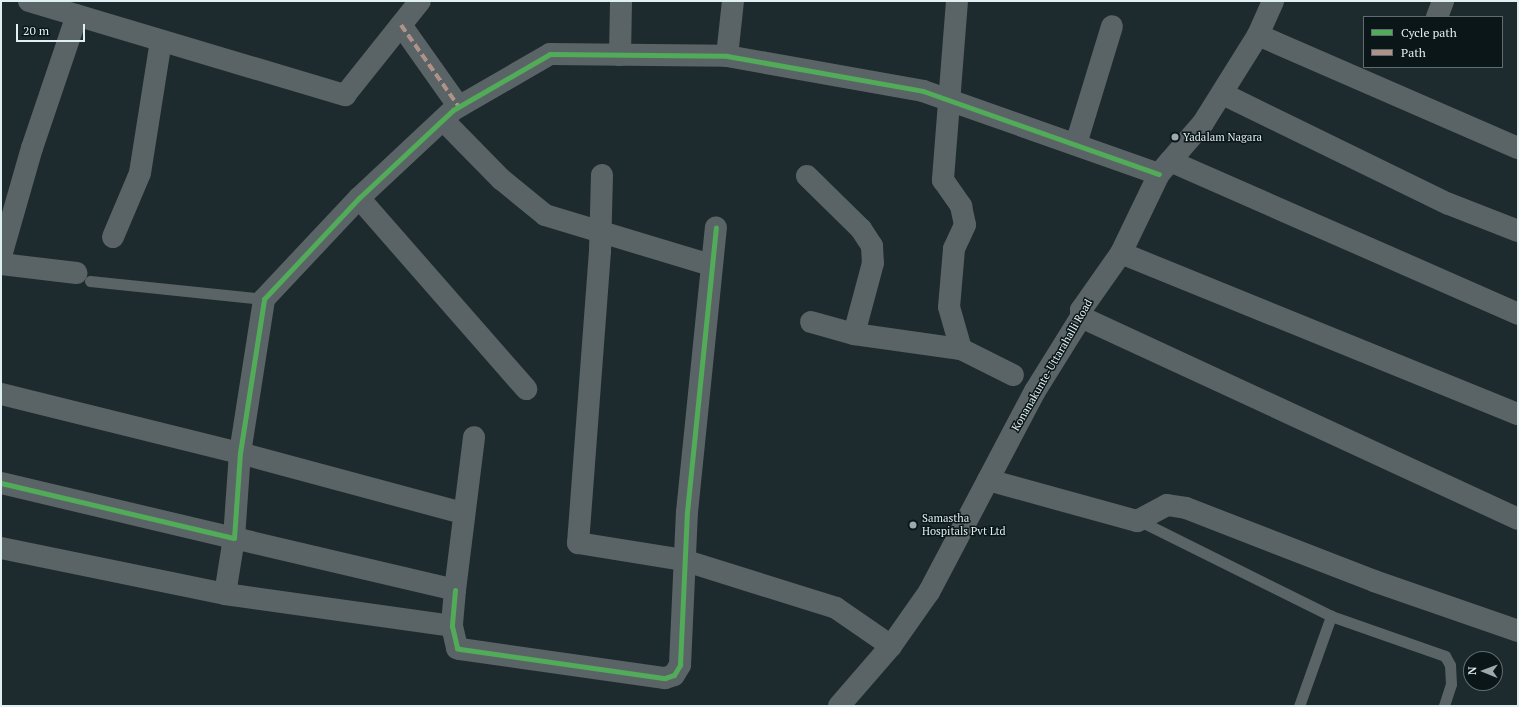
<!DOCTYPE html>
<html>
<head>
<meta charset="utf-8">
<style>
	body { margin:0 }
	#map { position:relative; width:1519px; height:707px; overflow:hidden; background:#1e2b2e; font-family:"PT Serif",serif }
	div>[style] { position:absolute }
	.service>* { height:11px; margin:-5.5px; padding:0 5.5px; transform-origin:5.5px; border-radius:5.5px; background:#5a6466 }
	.minor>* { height:22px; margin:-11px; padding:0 11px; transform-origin:11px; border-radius:11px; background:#5a6466 }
	.secondary>* { height:22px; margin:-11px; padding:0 11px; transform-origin:11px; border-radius:11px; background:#5a6466 }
	.quiet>* { height:4px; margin-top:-2px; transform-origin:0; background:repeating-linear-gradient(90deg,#af9288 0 8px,transparent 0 12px) }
	.cycleway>* { height:5px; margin:-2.5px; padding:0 2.5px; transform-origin:2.5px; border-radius:2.5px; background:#51ab58 }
	.dots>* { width:11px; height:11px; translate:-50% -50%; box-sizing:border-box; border:2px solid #0b1619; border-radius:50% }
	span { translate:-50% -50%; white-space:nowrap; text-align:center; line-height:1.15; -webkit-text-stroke:3px #0b1619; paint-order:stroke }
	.poi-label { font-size:11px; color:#e0eff2 }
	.left { translate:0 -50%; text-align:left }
	.street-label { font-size:11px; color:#e0eff2 }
	.frame { position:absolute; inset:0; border:2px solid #e0eff2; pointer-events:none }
	.legend { position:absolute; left:1363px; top:16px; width:140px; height:52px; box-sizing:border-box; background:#0b1619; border:1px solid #606d70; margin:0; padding:5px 7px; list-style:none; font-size:12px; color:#e0eff2 }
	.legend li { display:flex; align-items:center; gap:8px; height:20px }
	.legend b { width:20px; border:1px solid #606d70 }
	.north { position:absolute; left:1463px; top:651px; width:40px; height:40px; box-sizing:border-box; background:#0b1619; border:1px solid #606d70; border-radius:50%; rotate:271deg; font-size:11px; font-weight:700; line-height:16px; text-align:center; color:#e0eff2 }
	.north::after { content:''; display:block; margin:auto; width:14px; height:18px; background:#9caaad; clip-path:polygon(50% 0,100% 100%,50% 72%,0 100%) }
	.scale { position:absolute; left:16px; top:24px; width:69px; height:18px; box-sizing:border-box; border:2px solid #e0eff2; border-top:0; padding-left:5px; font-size:12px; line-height:14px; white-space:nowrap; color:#e0eff2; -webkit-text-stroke:3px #0b1619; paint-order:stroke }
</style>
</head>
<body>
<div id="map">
	<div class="service">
		<i style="left:90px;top:281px;width:175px;rotate:5.9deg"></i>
		<i style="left:1140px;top:521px;width:213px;rotate:26.4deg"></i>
		<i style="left:1331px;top:616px;width:121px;rotate:19.3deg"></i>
		<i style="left:1445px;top:656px;width:10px;rotate:61deg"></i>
		<i style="left:1450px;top:665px;width:19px;rotate:87deg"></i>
		<i style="left:1451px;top:684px;width:23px;rotate:108deg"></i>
		<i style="left:1299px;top:706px;width:96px;rotate:-70.4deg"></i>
	</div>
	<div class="minor">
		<i style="left:29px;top:1px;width:330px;rotate:16.6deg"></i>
		<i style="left:345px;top:95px;width:120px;rotate:-51.4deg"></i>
		<i style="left:957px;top:1px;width:180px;rotate:94.5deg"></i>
		<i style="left:943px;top:180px;width:32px;rotate:55deg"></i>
		<i style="left:961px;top:206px;width:19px;rotate:78deg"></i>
		<i style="left:965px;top:225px;width:26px;rotate:115deg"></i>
		<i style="left:954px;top:249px;width:58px;rotate:94.9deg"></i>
		<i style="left:949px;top:307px;width:44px;rotate:74.1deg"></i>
		<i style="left:961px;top:349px;width:58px;rotate:26.6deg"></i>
		<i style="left:1437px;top:17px;width:17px;rotate:-69deg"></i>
		<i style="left:401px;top:25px;width:100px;rotate:54.7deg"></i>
		<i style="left:1258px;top:35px;width:283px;rotate:23.5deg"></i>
		<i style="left:620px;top:55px;width:54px;rotate:-88.9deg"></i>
		<i style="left:727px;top:56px;width:55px;rotate:-83.8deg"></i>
		<i style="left:1223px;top:94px;width:251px;rotate:26deg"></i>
		<i style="left:1449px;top:204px;width:74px;rotate:21.4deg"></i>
		<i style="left:443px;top:120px;width:83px;rotate:45.5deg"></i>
		<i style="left:501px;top:179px;width:57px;rotate:39.3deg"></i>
		<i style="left:545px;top:215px;width:173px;rotate:16.8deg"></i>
		<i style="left:1076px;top:144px;width:123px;rotate:-73deg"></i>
		<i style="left:1170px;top:161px;width:380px;rotate:23.7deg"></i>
		<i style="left:602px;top:175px;width:76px;rotate:91.5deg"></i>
		<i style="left:600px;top:251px;width:293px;rotate:94.3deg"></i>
		<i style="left:578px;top:543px;width:106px;rotate:9.2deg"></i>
		<i style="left:683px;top:560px;width:160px;rotate:17.4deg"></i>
		<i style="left:836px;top:608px;width:67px;rotate:34.6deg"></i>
		<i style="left:807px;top:176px;width:76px;rotate:44.5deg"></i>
		<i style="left:861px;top:229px;width:20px;rotate:57deg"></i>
		<i style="left:872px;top:246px;width:17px;rotate:87deg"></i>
		<i style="left:873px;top:263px;width:73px;rotate:105deg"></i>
		<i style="left:359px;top:198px;width:254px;rotate:48.8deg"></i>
		<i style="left:113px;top:237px;width:69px;rotate:-67.1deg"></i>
		<i style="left:140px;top:173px;width:134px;rotate:-81deg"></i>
		<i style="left:1121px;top:253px;width:428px;rotate:22.1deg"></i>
		<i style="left:1px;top:256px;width:112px;rotate:-74deg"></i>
		<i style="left:32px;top:148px;width:140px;rotate:-71.3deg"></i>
		<i style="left:1px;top:264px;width:76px;rotate:6.8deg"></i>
		<i style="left:1081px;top:317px;width:481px;rotate:24.8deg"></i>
		<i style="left:811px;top:322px;width:45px;rotate:15.6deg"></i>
		<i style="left:854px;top:334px;width:108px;rotate:8deg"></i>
		<i style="left:1px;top:394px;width:246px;rotate:13.9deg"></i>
		<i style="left:240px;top:453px;width:231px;rotate:15.1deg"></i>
		<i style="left:988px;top:480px;width:155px;rotate:15.4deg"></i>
		<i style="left:1137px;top:521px;width:34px;rotate:-28deg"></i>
		<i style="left:1167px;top:505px;width:19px;rotate:9deg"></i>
		<i style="left:1186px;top:508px;width:202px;rotate:21.2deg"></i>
		<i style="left:1374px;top:581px;width:152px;rotate:19.1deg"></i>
		<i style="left:1px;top:483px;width:239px;rotate:13.3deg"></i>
		<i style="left:234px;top:538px;width:85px;rotate:-86deg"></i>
		<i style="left:240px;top:453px;width:156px;rotate:-81.1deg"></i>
		<i style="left:264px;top:299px;width:139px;rotate:-46.8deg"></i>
		<i style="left:359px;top:198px;width:129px;rotate:-43.1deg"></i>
		<i style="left:453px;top:110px;width:112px;rotate:-30deg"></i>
		<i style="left:550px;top:54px;width:177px;rotate:0.6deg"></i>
		<i style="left:727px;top:56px;width:199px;rotate:10.1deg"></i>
		<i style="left:923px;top:91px;width:250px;rotate:19.4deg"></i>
		<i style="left:1px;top:548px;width:229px;rotate:11.6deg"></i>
		<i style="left:225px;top:594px;width:229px;rotate:8deg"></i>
		<i style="left:455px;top:590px;width:36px;rotate:95deg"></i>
		<i style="left:452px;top:626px;width:23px;rotate:77deg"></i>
		<i style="left:457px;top:648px;width:3px;rotate:18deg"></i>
		<i style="left:460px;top:649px;width:207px;rotate:8.1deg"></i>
		<i style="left:665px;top:678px;width:9px;rotate:-18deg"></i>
		<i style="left:674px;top:675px;width:12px;rotate:-59deg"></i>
		<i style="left:680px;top:665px;width:153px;rotate:-87.4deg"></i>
		<i style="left:687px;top:512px;width:286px;rotate:-84.2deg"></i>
		<i style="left:225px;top:594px;width:57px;rotate:-80.9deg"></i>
		<i style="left:234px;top:538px;width:227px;rotate:13.2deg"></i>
		<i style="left:455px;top:590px;width:154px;rotate:-82.9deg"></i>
	</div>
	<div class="secondary">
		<i style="left:839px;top:706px;width:79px;rotate:-49.1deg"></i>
		<i style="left:891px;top:646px;width:66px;rotate:-54.9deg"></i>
		<i style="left:929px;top:592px;width:227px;rotate:-62.2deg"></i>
		<i style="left:1035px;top:391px;width:87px;rotate:-58.1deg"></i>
		<i style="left:1081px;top:317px;width:7px;rotate:-90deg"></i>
		<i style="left:1081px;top:310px;width:70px;rotate:-54.9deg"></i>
		<i style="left:1121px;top:253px;width:88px;rotate:-64.3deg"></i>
		<i style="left:1159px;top:174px;width:67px;rotate:-49.2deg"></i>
		<i style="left:1203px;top:123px;width:104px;rotate:-58deg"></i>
		<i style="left:1258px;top:35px;width:37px;rotate:-66deg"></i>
	</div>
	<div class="quiet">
		<i style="left:401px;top:25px;width:100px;rotate:54.7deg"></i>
	</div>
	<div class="cycleway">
		<i style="left:1px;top:483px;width:239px;rotate:13.3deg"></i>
		<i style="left:234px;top:538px;width:85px;rotate:-86deg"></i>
		<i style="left:240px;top:453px;width:156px;rotate:-81.1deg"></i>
		<i style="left:264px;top:299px;width:139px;rotate:-46.8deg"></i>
		<i style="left:359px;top:198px;width:129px;rotate:-43.1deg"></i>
		<i style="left:453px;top:110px;width:112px;rotate:-30deg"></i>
		<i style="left:550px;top:54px;width:177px;rotate:0.6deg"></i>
		<i style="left:727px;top:56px;width:199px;rotate:10.1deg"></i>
		<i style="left:923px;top:91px;width:250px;rotate:19.4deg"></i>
		<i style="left:455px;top:590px;width:36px;rotate:95deg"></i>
		<i style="left:452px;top:626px;width:23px;rotate:77deg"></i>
		<i style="left:457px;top:648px;width:3px;rotate:18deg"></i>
		<i style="left:460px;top:649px;width:207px;rotate:8.1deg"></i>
		<i style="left:665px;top:678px;width:9px;rotate:-18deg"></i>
		<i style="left:674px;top:675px;width:12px;rotate:-59deg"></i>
		<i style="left:680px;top:665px;width:153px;rotate:-87.4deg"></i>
		<i style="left:687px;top:512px;width:286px;rotate:-84.2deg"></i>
	</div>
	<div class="dots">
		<i style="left:1175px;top:137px;background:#9caaad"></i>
		<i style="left:913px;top:525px;background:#9caaad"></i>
	</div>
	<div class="poi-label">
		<span class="left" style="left:1183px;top:137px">Yadalam Nagara</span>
		<span class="left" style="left:922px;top:525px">Samastha<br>Hospitals Pvt Ltd</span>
	</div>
	<div class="street-label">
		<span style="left:1052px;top:365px;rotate:-60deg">Konanakunte-Uttarahalli Road</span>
	</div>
	<div class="frame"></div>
	<ul class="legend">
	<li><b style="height:5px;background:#51ab58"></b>Cycle path</li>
	<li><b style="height:5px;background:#af9288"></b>Path</li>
	</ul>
	<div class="north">N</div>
	<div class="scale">20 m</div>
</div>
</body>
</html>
